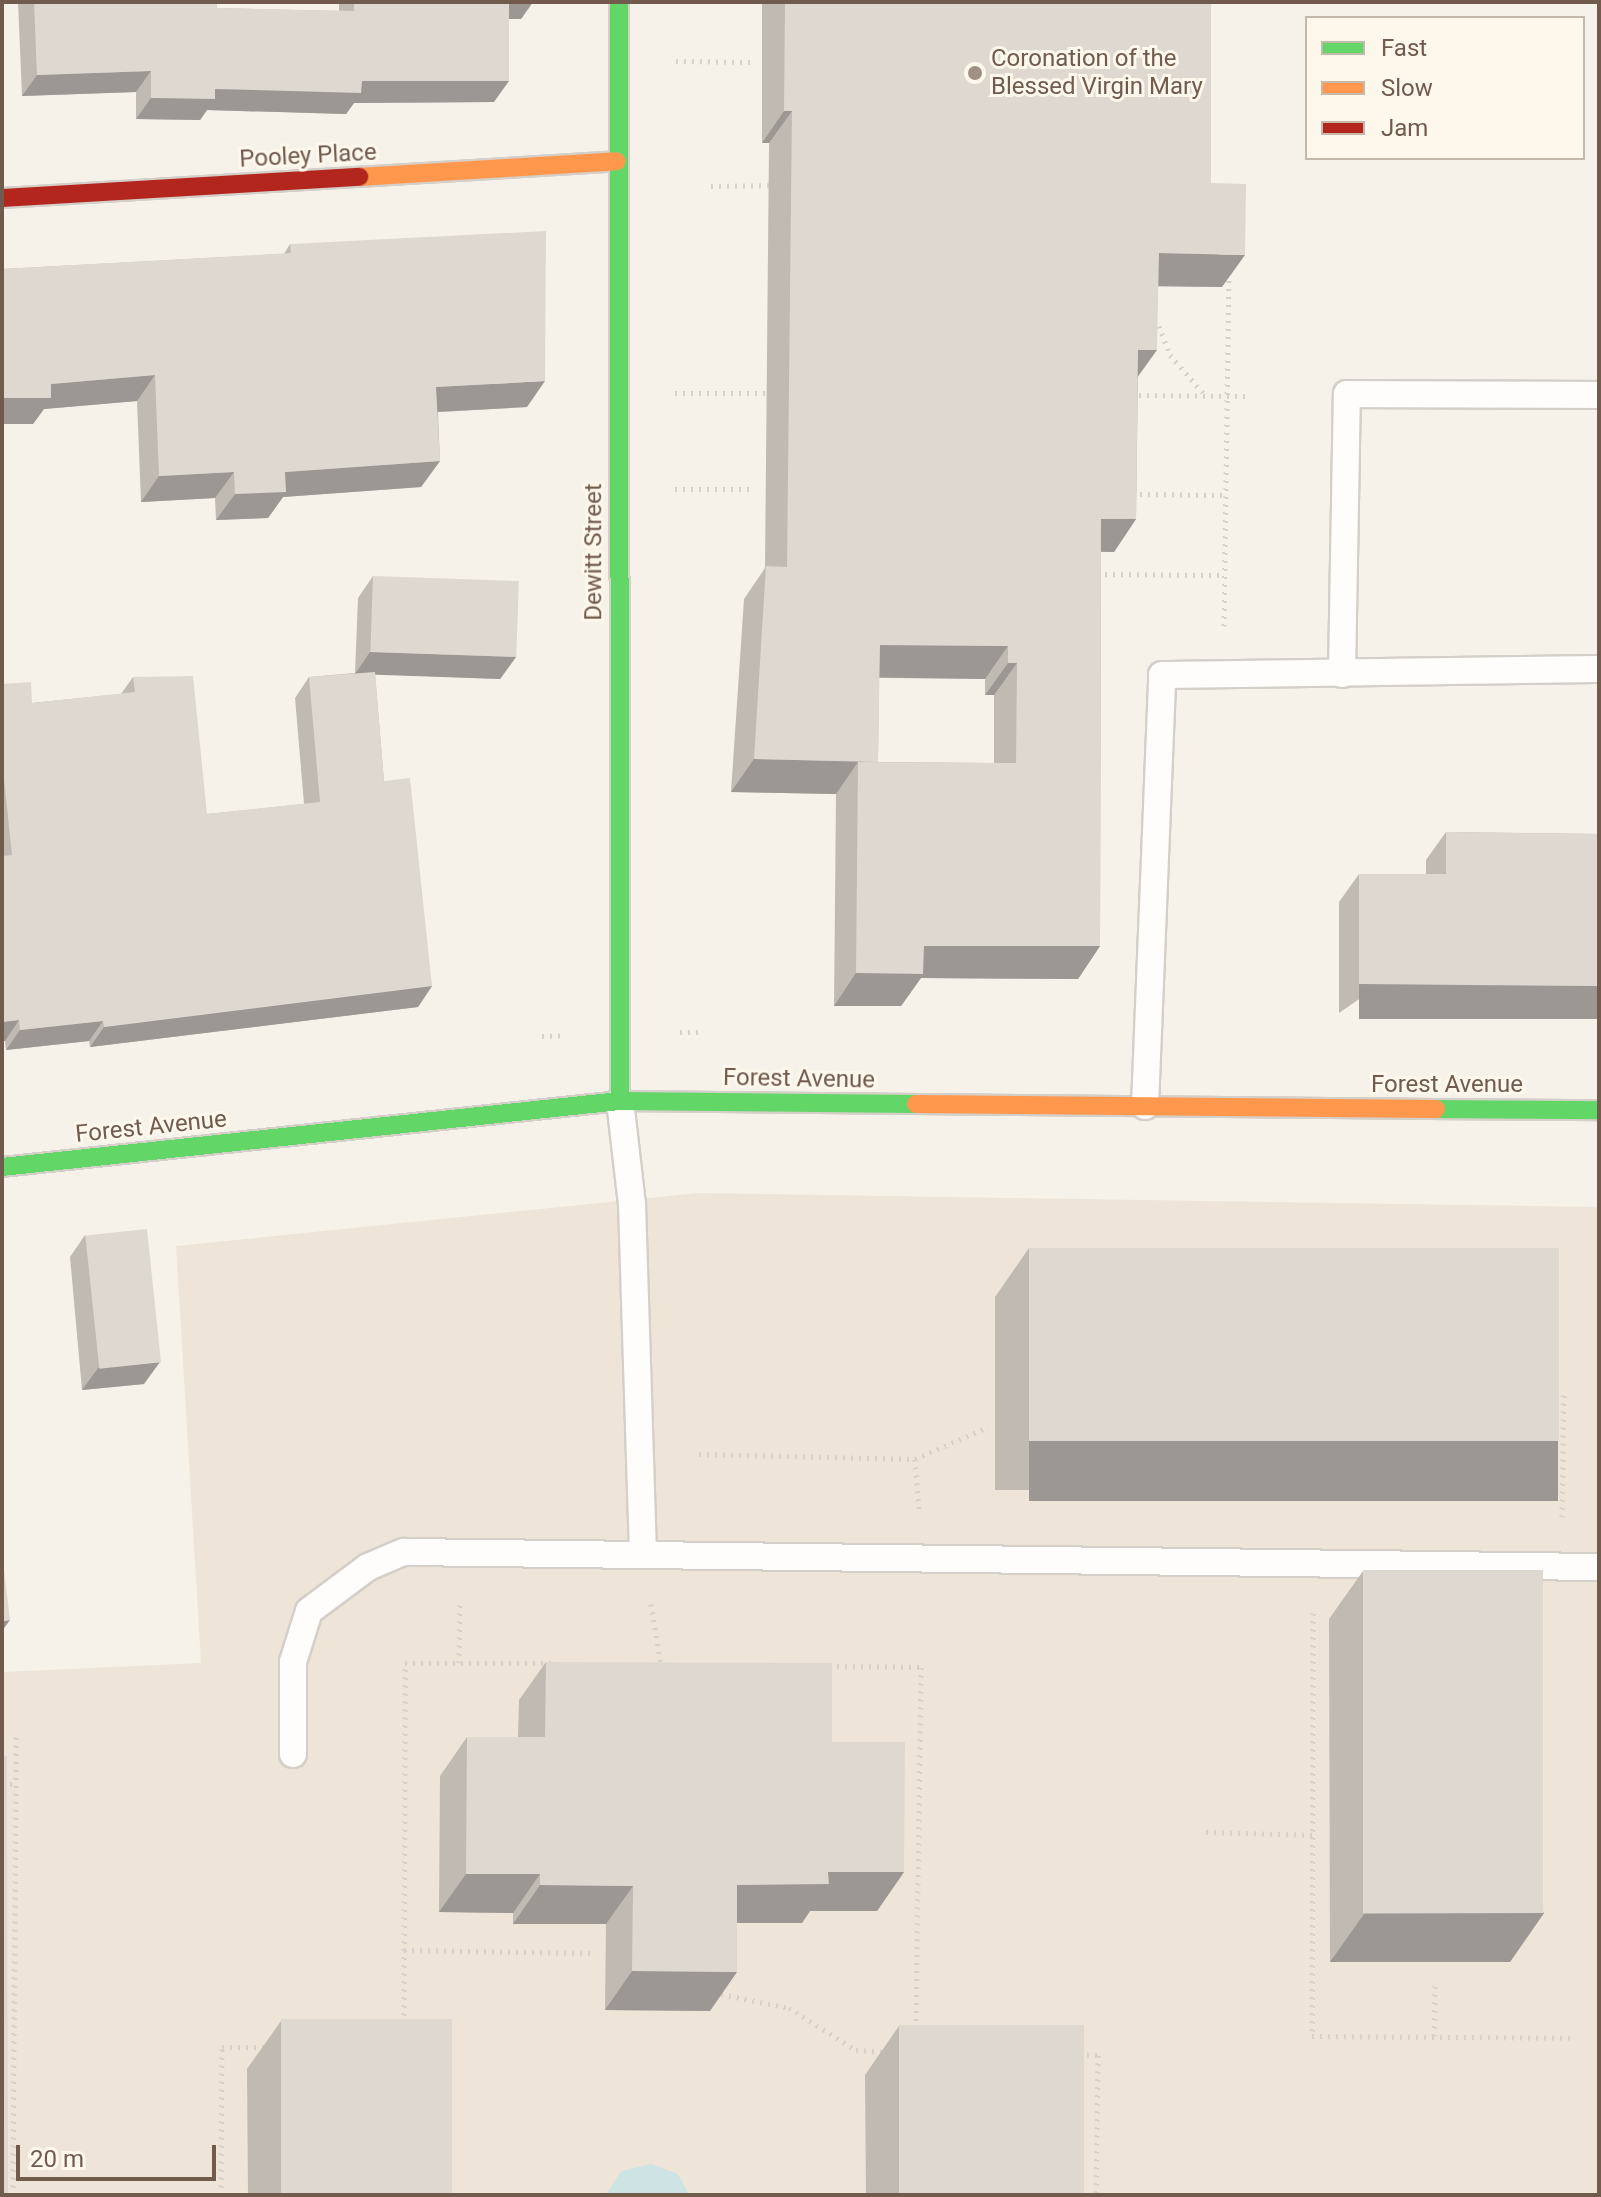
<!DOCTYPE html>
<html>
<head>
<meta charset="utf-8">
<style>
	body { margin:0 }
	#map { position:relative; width:1601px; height:2197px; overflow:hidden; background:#f6f2ea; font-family:Roboto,sans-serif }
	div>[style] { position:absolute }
	.residential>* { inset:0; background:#eee5d8 }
	.water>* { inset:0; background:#cde3e4 }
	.path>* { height:5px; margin-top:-2.5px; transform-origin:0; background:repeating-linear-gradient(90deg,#d7d0cb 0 2px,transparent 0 8px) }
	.roads { filter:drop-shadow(2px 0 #d5cfc9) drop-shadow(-2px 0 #d5cfc9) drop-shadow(0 2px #d5cfc9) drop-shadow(0 -2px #d5cfc9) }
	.lane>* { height:26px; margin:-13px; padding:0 13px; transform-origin:13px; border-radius:13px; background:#fefdfc }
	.fast>* { height:18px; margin:-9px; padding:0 9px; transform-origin:9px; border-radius:9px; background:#63d668 }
	.slow>* { height:18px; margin:-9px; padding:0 9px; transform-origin:9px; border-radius:9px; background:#ff974d }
	.jam>* { height:18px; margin:-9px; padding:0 9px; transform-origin:9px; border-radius:9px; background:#b3261e }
	.wall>* { inset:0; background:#c0bab3 }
	.shaded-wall>* { inset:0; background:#9c9792; transform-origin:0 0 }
	.building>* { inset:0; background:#dfd8d0; transform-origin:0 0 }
	.dots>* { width:22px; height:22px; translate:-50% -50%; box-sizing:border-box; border:4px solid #fdf7ec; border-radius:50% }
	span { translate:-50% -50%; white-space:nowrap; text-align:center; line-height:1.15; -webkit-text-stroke:6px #fdf7ec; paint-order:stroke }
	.poi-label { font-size:24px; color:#715b4d }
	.left { translate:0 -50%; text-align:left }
	.street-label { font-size:24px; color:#715b4d }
	.frame { position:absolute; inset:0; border:4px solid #715b4d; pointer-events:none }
	.legend { position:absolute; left:1305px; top:16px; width:280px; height:144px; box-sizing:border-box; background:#fdf7ec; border:2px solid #c5b9ac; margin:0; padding:10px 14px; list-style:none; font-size:24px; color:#715b4d }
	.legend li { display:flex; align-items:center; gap:16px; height:40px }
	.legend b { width:40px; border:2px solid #c5b9ac }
	.scale { position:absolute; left:16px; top:2145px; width:200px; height:36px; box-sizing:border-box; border:4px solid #715b4d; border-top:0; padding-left:10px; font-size:24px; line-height:28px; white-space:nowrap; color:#715b4d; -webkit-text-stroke:6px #fdf7ec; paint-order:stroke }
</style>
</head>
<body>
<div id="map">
	<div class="residential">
		<i style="clip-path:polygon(698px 1193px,1599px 1207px,1599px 2195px,2px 2195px,2px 1672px,201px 1663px,176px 1246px)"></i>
	</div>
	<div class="water">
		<i style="clip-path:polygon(651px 2164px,678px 2174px,689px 2195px,606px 2195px,621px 2171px)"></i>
	</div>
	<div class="path">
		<i style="left:676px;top:61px;width:75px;rotate:0.8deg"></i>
		<i style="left:711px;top:186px;width:64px;rotate:-0.9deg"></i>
		<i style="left:1159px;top:326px;width:31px;rotate:69deg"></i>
		<i style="left:1170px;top:355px;width:52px;rotate:48.9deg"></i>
		<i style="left:675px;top:393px;width:98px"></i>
		<i style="left:1131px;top:395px;width:115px;rotate:0.5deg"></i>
		<i style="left:675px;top:489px;width:74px"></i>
		<i style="left:1140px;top:494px;width:86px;rotate:0.7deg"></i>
		<i style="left:1097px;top:574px;width:128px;rotate:0.4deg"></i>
		<i style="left:1224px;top:626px;width:354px;rotate:-89.2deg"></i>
		<i style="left:680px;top:1032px;width:22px"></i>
		<i style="left:542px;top:1036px;width:23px;rotate:-2deg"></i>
		<i style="left:699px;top:1454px;width:216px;rotate:1.3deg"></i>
		<i style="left:915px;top:1459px;width:80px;rotate:-23.7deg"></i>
		<i style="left:915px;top:1459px;width:50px;rotate:85.4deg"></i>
		<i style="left:1562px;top:1517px;width:124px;rotate:-89.1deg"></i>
		<i style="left:651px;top:1604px;width:62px;rotate:80.7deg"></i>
		<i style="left:1313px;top:1613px;width:423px;rotate:90.1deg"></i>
		<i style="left:1312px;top:2036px;width:260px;rotate:0.4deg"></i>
		<i style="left:459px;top:1663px;width:63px;rotate:-89.1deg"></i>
		<i style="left:829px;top:1666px;width:92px;rotate:0.6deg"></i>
		<i style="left:921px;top:1667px;width:366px;rotate:90.8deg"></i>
		<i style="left:2px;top:1784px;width:14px"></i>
		<i style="left:1206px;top:1832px;width:107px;rotate:1.6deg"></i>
		<i style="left:404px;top:1950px;width:188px;rotate:0.9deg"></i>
		<i style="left:721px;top:1994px;width:69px;rotate:11.6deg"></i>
		<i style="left:789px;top:2008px;width:79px;rotate:32.1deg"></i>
		<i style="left:856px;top:2050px;width:29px;rotate:4deg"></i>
		<i style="left:404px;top:2023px;width:360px;rotate:-89.8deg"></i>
		<i style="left:405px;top:1663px;width:146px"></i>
		<i style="left:1434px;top:2036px;width:54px;rotate:-88.9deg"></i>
		<i style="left:1079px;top:2054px;width:19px;rotate:3deg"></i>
		<i style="left:1098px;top:2055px;width:140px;rotate:90.8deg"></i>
		<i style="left:13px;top:2195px;width:461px;rotate:-89.6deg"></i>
		<i style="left:221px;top:2195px;width:148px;rotate:-89.6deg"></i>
		<i style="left:222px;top:2047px;width:47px"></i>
	</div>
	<div class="roads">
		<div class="lane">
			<i style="left:1342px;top:674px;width:280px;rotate:-89deg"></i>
			<i style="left:1347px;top:394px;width:250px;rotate:0.2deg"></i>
			<i style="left:620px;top:1101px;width:104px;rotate:83.4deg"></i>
			<i style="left:632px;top:1204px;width:348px;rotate:88.2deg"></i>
			<i style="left:1145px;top:1106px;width:431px;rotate:-87.7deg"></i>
			<i style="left:1162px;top:675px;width:437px;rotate:-0.8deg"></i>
			<i style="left:293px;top:1754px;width:92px;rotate:-90deg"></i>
			<i style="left:293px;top:1662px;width:53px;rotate:-72.6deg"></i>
			<i style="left:309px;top:1611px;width:74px;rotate:-36.7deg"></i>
			<i style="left:368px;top:1567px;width:39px;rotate:-23deg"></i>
			<i style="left:404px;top:1552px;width:1195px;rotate:0.72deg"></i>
		</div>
		<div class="fast">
			<i style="left:619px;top:2px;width:1099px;rotate:89.95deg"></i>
			<i style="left:1436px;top:1109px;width:163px;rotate:0.4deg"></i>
			<i style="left:2px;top:1167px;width:622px;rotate:-6.1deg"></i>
			<i style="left:620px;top:1101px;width:296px;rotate:0.6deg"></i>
		</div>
		<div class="slow">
			<i style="left:359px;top:177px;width:258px;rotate:-3.5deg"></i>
			<i style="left:916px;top:1104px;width:520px;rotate:0.55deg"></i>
		</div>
		<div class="jam">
			<i style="left:2px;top:198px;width:358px;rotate:-3.4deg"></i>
		</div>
	</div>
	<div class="wall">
		<i style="clip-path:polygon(18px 2px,217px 2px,217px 8px,339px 11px,339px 2px,533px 2px,521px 19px,509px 19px,494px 102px,354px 103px,346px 114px,207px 110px,200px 120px,136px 119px,136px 92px,22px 96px)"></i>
		<i style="clip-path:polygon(evenodd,762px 2px,1211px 2px,1211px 183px,1222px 287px,1158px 286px,1138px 377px,1136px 519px,1114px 552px,1101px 552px,1100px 946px,1078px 979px,921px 978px,901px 1006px,834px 1006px,836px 794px,731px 792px,744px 599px,765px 568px,769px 143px,762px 143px,762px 2px,879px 678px,985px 679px,985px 695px,994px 695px,994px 763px,878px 762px,879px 678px)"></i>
		<i style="clip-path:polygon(290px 244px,527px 407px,438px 412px,440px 461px,421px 487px,283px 497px,268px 518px,216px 520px,215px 498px,141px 502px,137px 401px,44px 409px,33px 424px,2px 424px,2px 269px,284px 254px)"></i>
		<i style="clip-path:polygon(373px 576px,516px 657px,500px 679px,375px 674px,384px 781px,432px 986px,418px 1007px,90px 1047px,89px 1041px,6px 1050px,5px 1041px,2px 1041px,2px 684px,32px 703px,121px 694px,133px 677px,207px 814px,304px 804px,295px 698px,309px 677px,355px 673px,358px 598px)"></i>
		<i style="clip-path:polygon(1446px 832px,1599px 834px,1339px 1013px,1339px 902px,1359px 874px,1426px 874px,1426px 860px)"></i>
		<i style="clip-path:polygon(85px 1235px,144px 1384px,82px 1390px,70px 1257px)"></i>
		<i style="clip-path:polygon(1029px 1248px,1558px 1441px,1524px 1489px,995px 1490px,995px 1297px)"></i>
		<i style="clip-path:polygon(1363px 1571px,1544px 1913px,1510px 1962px,1330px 1962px,1329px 1619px)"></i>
		<i style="clip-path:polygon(546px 1662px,832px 1742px,904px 1872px,877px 1911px,810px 1911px,802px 1923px,737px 1923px,710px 2011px,605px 2010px,606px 1924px,513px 1924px,513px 1913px,439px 1912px,440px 1776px,467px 1737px,518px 1737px,519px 1700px)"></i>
		<i style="clip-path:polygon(281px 2021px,453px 2195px,248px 2195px,247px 2069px)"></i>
		<i style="clip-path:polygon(899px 2026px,1085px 2195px,866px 2195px,865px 2075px)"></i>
	</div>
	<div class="shaded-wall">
		<i style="clip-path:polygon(506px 2px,533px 2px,521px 19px,495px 19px)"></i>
		<i style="clip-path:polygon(151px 71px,136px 92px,22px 96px,37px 75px)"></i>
		<i style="clip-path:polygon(362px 81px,509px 81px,494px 102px,354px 103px,346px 114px,207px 110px,200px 120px,136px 119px,151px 98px,215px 89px)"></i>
		<i style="clip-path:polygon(784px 111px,792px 111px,769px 143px,762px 143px)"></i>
		<i style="clip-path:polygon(1159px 253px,1245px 255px,1222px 287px,1136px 286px)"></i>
		<i style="clip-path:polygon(1138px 350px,1157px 350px,1134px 382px)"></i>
		<i style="clip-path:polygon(155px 375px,137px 401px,44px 409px,33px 424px,2px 424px,2px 398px,51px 384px)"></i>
		<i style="clip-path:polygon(545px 381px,527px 407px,418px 413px,436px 387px)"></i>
		<i style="clip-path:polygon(440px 461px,421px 487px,283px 497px,268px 518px,216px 520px,235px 494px,285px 472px)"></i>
		<i style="clip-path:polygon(234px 472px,215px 498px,141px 502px,159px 476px)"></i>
		<i style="clip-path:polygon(1101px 519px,1136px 519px,1114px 552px,1079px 551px)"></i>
		<i style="clip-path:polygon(880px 645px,1008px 646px,985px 679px,857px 677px)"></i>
		<i style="clip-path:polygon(370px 652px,516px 657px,500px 679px,355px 674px)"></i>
		<i style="clip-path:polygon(1008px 663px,1017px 663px,994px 695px,985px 695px)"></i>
		<i style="clip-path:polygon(754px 759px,878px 762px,858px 762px,836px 794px,731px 792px)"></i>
		<i style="clip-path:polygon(924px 946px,1100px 946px,1078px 979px,921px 978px,901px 1006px,834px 1006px,856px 973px)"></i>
		<i style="left:1359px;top:984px;width:240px;height:35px"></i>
		<i style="clip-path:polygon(432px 986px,418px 1007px,90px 1047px,104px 1027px)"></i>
		<i style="clip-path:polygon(19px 1020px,5px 1041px,2px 1041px,2px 1022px)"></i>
		<i style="clip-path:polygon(103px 1021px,89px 1041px,6px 1050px,20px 1030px)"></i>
		<i style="clip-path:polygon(160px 1362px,144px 1384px,82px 1390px,98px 1368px)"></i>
		<i style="left:1029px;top:1441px;width:529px;height:60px"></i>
		<i style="clip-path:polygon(10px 1620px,2px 1631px,2px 1621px)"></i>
		<i style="clip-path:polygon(828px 1872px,904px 1872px,877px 1911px,810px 1911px,802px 1923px,710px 1923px,737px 1885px)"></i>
		<i style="clip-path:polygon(466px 1874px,540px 1874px,513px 1913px,439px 1912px)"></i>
		<i style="clip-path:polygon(540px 1885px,633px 1886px,606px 1924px,513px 1924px)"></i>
		<i style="clip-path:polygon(1544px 1913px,1510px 1962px,1330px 1962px,1364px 1914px)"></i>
		<i style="clip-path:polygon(632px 1971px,737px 1972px,710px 2011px,605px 2010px)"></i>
	</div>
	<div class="building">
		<i style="clip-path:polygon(34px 2px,217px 2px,217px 8px,354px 11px,354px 2px,509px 2px,509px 81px,362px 81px,361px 93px,215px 89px,215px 99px,151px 98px,151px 71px,37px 75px)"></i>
		<i style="clip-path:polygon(785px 2px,1211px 2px,1211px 183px,1246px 184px,1245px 255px,1159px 253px,1157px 350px,1138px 350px,1136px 519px,1101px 519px,1100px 946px,924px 946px,923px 974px,856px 973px,858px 762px,1016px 763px,1017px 663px,1008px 663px,1008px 646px,880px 645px,878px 762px,754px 759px,766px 566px,787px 567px,792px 111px,784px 111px)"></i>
		<i style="clip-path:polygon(546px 231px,545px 381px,436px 387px,440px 461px,285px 472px,286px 492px,235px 494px,234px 472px,159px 476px,155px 375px,51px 384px,51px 398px,2px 398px,2px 269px,291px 253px,290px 244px)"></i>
		<i style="left:373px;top:576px;width:146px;height:76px;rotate:2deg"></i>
		<i style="clip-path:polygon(375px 672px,384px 781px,410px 778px,432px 986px,104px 1027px,103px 1021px,20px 1030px,19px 1020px,2px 1022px,2px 856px,12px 855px,2px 760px,2px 684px,31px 682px,32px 703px,135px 692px,133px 677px,193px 676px,207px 814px,320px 802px,309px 677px)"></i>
		<i style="clip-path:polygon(1446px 832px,1599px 834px,1599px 986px,1359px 984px,1359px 874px,1446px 874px)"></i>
		<i style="left:147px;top:1229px;width:134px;height:62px;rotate:84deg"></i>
		<i style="left:1029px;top:1248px;width:530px;height:193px"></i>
		<i style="clip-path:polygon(2px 1553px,10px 1620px,2px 1621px)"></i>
		<i style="left:1543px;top:1570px;width:343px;height:180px;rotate:90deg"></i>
		<i style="clip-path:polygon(546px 1662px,832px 1663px,832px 1742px,905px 1742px,904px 1872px,828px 1872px,829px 1884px,737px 1885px,737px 1972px,632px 1971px,633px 1886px,540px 1885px,540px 1874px,466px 1874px,467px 1737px,545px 1737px)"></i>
		<i style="clip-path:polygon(2px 1756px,7px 1756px,8px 2195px,2px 2195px)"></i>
		<i style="left:452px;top:2019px;width:176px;height:171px;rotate:90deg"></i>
		<i style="left:1084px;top:2025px;width:170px;height:185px;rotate:90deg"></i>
	</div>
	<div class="dots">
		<i style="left:975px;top:73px;background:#a09084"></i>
	</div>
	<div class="poi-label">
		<span class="left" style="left:991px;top:73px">Coronation of the<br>Blessed Virgin Mary</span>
	</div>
	<div class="street-label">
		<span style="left:308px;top:156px;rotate:-3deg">Pooley Place</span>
		<span style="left:594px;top:552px;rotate:-90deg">Dewitt Street</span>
		<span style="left:799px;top:1079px;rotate:1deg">Forest Avenue</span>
		<span style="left:1447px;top:1085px">Forest Avenue</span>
		<span style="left:151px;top:1127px;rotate:-6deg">Forest Avenue</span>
	</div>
	<div class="frame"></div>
	<ul class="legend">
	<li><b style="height:10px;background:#63d668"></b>Fast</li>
	<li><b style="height:10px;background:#ff974d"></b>Slow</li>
	<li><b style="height:10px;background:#b3261e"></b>Jam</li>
	</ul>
	<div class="scale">20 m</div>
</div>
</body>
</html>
